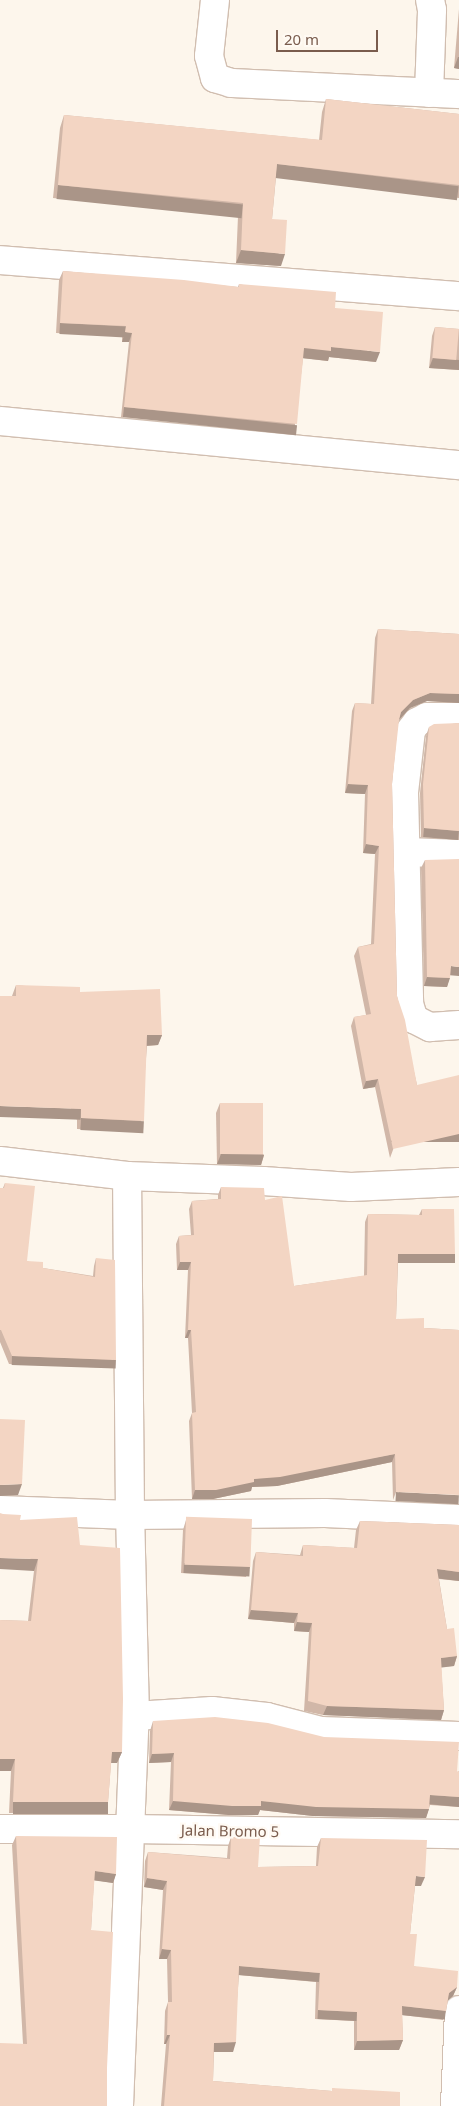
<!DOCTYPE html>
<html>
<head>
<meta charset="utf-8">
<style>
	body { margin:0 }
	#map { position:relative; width:459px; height:2106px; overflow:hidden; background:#fdf6ec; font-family:"Noto Sans",sans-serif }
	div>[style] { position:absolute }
	.roads { filter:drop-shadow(1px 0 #d1beb0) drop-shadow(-1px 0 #d1beb0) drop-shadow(0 1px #d1beb0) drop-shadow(0 -1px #d1beb0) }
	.street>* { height:28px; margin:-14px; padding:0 14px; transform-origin:14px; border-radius:14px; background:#fff }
	.wall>* { inset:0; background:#d1b7a8 }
	.shaded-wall>* { inset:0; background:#aa9588; transform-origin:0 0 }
	.building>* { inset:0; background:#f3d5c3; transform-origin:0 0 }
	span { translate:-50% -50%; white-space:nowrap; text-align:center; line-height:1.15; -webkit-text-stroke:4.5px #fffaf3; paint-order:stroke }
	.street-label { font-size:15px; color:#7a5c4d }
	.scale { position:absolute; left:276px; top:30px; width:102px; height:22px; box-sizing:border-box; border:2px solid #7a5c4d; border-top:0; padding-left:6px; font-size:15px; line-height:18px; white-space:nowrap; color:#7a5c4d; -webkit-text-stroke:4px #fffaf3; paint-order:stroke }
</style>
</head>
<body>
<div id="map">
	<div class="roads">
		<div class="street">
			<i style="left:215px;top:0;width:56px;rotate:96.1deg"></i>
			<i style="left:209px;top:56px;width:23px;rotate:75deg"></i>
			<i style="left:215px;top:78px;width:17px;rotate:17deg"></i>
			<i style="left:231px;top:83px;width:228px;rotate:2.8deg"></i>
			<i style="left:429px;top:93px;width:83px;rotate:-87.9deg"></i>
			<i style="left:432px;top:10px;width:10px;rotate:-101deg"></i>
			<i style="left:0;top:260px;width:460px;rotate:4.5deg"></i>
			<i style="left:0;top:421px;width:461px;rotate:5.5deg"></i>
			<i style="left:459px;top:717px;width:32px;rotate:180deg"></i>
			<i style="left:427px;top:717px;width:11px;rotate:153deg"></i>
			<i style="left:417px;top:722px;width:10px;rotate:127deg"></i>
			<i style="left:411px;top:730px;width:62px;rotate:96.4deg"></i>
			<i style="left:404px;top:792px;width:212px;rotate:88.6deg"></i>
			<i style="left:409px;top:1004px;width:16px;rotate:72deg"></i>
			<i style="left:414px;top:1019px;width:18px;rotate:27deg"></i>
			<i style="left:430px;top:1027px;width:29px;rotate:-4deg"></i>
			<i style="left:407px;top:852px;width:52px;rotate:2.2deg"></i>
			<i style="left:0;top:1161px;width:128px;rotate:6.7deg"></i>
			<i style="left:127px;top:1176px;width:136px;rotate:2.1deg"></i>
			<i style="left:263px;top:1181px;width:88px;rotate:3.9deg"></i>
			<i style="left:351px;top:1187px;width:108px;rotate:-2.7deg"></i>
			<i style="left:0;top:1510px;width:130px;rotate:2.2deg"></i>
			<i style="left:130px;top:1515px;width:195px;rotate:-0.6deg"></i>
			<i style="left:325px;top:1513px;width:134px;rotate:2.6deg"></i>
			<i style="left:135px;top:1716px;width:77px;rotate:-3.7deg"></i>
			<i style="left:212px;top:1711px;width:55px;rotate:6.2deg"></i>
			<i style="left:267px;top:1717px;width:56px;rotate:14.5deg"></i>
			<i style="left:321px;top:1731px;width:138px;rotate:2.1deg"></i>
			<i style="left:0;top:1829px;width:131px"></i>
			<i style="left:131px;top:1829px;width:328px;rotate:0.9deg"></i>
			<i style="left:119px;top:2106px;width:390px;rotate:-87.7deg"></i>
			<i style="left:135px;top:1716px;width:201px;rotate:-91.4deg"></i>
			<i style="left:130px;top:1515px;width:339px;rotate:-90.5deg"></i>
			<i style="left:455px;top:2106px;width:96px;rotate:-87.6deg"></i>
		</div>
	</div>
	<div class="wall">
		<i style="clip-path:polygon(459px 9px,459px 69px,454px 68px)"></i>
		<i style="clip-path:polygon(326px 99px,459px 114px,459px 198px,276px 177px,272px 219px,281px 266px,236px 263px,238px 216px,53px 198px,60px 128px,64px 115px,319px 140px,322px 112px)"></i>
		<i style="clip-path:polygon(63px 271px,238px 287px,239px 284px,335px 308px,376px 362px,329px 357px,328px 361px,303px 358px,294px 433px,121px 417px,129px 342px,122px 342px,122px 336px,56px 333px,59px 280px)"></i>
		<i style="clip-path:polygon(435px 327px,459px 329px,459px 370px,429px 368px,432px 336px)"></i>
		<i style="clip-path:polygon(378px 629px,459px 634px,459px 703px,427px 701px,410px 708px,398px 721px,392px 784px,397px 996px,417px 1085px,390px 1158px,375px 1087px,363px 1089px,351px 1026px,354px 1017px,366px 1015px,354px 956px,358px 947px,371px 944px,375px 854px,363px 853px,365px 794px,345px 793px,352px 711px,355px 703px,371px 704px,375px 638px)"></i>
		<i style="clip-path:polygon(459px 723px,459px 840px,421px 837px,420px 793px,426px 736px,429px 727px)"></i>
		<i style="clip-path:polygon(425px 860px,450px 975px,447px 987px,424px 986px,421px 868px)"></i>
		<i style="clip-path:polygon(16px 985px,80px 992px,162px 1035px,158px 1045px,147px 1046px,140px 1132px,77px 1129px,77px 1120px,12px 996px)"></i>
		<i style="clip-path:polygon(220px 1103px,264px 1155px,261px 1165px,217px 1164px,216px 1113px)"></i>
		<i style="clip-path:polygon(5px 1183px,27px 1261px,43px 1268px,93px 1276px,94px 1266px,96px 1258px,113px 1368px,9px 1364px,0 1342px,0 1188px,3px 1188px)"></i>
		<i style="clip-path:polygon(221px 1187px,265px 1200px,294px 1286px,364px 1276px,365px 1222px,368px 1214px,419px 1215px,422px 1209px,452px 1263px,398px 1263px,396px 1319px,424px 1328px,459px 1330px,393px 1500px,392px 1462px,277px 1486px,252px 1487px,251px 1491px,213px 1499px,192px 1499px,189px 1421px,192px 1413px,188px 1338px,185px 1338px,188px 1270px,177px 1270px,176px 1244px,179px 1236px,191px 1235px,189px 1209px,192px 1201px,218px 1199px,218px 1195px)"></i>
		<i style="clip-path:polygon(20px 1520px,80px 1545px,122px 1752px,117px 1763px,111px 1763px,108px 1802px,104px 1813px,9px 1813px,11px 1771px,0 1771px,0 1620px,28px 1621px,34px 1571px)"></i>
		<i style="clip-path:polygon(186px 1520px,250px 1567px,246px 1577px,181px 1573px,183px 1530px)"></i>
		<i style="clip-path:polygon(360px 1521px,459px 1525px,459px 1581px,439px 1579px,447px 1629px,457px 1656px,454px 1666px,441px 1667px,444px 1710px,441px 1720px,323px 1715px,304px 1711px,309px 1632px,294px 1631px,294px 1623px,248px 1619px,253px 1561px,256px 1552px,300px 1555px,303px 1545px,354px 1548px,356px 1530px)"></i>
		<i style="clip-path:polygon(153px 1721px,457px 1772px,459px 1771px,459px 1807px,430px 1805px,426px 1818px,313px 1816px,260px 1810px,258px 1815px,229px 1815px,169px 1810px,171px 1762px,149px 1763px,150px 1731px)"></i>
		<i style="clip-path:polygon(16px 1836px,116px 1874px,113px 1883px,94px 1880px,91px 1930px,107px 2068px,23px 2044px,12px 1845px)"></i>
		<i style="clip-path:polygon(231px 1837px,258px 1867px,316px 1866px,317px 1847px,321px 1838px,421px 1886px,415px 1886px,410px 1934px,414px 1966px,457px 1987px,453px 1996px,448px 2000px,446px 2011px,443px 2020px,402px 2015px,403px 2040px,399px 2050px,354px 2050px,354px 2021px,315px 2019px,316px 1982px,239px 1975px,233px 2052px,214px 2052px,213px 2081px,332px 2091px,332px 2088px,400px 2106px,161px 2106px,166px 2044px,164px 2044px,165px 2011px,168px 2002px,167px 1959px,159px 1959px,163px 1890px,144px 1887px,145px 1861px,148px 1852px,227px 1858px,228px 1846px)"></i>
	</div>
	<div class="shaded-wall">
		<i style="clip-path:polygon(458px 57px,459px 57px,459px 69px,454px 68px)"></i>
		<i style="left:277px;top:164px;width:183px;height:14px;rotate:7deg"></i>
		<i style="left:58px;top:185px;width:186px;height:14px;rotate:6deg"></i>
		<i style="clip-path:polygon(241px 250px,285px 254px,281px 266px,236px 263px)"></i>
		<i style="left:60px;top:323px;width:66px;height:11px;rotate:3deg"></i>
		<i style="clip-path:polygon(125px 332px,132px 333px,129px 342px,122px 342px)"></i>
		<i style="clip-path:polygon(331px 347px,380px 352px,376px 362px,329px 357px,328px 361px,301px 358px,304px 348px)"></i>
		<i style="clip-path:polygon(433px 358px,459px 360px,459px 370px,429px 368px)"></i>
		<i style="left:124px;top:407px;width:174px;height:10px;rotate:6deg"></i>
		<i style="clip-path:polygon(430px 693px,459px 694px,459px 703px,427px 701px,410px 708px,398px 721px,401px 712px,413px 700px)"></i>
		<i style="clip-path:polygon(348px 784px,368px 785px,365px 794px,345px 793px)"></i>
		<i style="left:424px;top:828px;width:35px;height:9px;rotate:5deg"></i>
		<i style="clip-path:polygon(366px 844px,379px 846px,375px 854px,363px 853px)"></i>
		<i style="clip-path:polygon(451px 966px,459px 967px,459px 976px,447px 975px)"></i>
		<i style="clip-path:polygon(427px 977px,450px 978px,447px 987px,424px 986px)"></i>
		<i style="clip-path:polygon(147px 1035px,162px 1035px,158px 1045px,143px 1046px)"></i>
		<i style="clip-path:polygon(378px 1079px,375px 1087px,363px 1089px,366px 1081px)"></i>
		<i style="left:0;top:1106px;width:81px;height:11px;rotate:2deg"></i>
		<i style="left:81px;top:1118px;width:63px;height:12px;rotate:3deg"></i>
		<i style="left:459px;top:1134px;width:8px;height:68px;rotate:90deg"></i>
		<i style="clip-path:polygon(221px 1154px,264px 1155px,261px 1165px,217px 1164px)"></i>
		<i style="left:398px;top:1254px;width:57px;height:9px"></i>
		<i style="clip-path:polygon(180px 1262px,191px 1262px,188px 1270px,177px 1270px)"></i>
		<i style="clip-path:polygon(188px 1330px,191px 1330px,188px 1338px,185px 1338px)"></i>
		<i style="left:12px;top:1356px;width:104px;height:9px;rotate:2deg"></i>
		<i style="clip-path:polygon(395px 1454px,392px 1462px,277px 1486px,252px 1487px,251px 1491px,213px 1499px,192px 1499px,195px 1490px,254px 1479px)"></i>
		<i style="clip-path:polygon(22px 1484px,18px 1495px,0 1496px,0 1485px)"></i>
		<i style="left:396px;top:1492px;width:63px;height:9px;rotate:3deg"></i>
		<i style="clip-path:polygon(0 1558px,38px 1559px,34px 1571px,0 1569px)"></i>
		<i style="left:184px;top:1563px;width:66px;height:10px;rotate:3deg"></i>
		<i style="clip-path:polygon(437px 1569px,459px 1572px,459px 1581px,434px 1578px)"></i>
		<i style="clip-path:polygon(251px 1610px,298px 1613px,294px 1623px,248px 1619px)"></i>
		<i style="clip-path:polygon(297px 1622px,312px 1623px,309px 1632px,294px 1631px)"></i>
		<i style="clip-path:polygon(457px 1656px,454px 1666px,438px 1668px,441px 1658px)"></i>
		<i style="clip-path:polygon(327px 1706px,444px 1710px,441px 1720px,323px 1715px)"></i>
		<i style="clip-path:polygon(112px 1752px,122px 1752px,117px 1763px,108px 1763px)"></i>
		<i style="clip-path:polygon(174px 1753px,171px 1762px,149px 1763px,152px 1754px)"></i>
		<i style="clip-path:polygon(0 1759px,15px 1759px,11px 1771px,0 1771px)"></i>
		<i style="clip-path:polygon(430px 1795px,459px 1797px,459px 1807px,427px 1804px)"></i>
		<i style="clip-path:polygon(173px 1801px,261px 1801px,429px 1809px,426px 1818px,313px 1816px,260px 1810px,258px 1815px,229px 1815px,169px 1810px)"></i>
		<i style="left:13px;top:1802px;width:95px;height:12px"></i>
		<i style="clip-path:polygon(95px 1871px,116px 1874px,113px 1883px,91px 1880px)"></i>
		<i style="clip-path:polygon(416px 1876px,425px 1877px,421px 1886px,413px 1886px)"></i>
		<i style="clip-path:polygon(147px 1878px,167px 1881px,163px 1890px,144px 1887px)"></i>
		<i style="clip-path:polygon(162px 1949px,171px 1950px,167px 1959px,159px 1959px)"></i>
		<i style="left:239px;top:1966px;width:81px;height:9px;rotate:5deg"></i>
		<i style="clip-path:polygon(457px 1987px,453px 1996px,446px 2002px,449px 1993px)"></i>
		<i style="left:402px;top:2006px;width:44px;height:9px;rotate:6deg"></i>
		<i style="left:318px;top:2010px;width:39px;height:9px;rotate:3deg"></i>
		<i style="clip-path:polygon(167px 2035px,170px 2035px,166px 2044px,164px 2044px)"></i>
		<i style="clip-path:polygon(403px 2040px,399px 2050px,354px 2050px,357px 2041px)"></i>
		<i style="clip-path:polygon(236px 2042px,233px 2052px,211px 2052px,214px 2043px)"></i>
	</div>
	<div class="building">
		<i style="clip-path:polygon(326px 99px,459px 114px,459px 185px,277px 164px,272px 219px,287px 220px,285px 254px,241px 250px,243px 203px,58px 185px,64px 115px,322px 140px)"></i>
		<i style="clip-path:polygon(63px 271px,184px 280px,239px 287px,239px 284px,336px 292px,335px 308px,383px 312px,380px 352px,331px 347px,331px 351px,304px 348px,297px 424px,124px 407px,132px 333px,125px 332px,126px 326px,60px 323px)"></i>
		<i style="left:435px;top:327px;width:24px;height:31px;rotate:5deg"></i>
		<i style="clip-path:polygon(378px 629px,459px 634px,459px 694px,430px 693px,413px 700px,401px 712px,399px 720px,392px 784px,397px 996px,405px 1020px,417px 1085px,459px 1075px,459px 1134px,393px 1149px,378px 1079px,366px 1081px,354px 1017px,371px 1014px,358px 947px,374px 944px,379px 846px,366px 844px,368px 785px,348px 784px,355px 703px,374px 704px)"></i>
		<i style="clip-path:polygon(459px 723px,459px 831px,424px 828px,423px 784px,429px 727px,434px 724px)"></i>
		<i style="clip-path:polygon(459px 859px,459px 967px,451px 966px,450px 978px,427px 977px,425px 860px)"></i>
		<i style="clip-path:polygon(16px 985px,80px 987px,80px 992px,160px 989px,162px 1035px,147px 1035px,144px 1121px,81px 1118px,81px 1109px,0 1106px,0 996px,16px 996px)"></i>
		<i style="left:220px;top:1103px;width:43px;height:51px"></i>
		<i style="clip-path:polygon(5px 1183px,35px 1186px,27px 1261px,43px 1262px,43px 1268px,95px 1277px,96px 1258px,115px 1260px,116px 1360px,12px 1356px,1px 1330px,0 1330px,0 1188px,4px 1188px)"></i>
		<i style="clip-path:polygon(221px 1187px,264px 1188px,265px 1200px,282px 1196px,294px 1286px,367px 1275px,368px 1214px,422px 1215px,422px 1209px,454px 1209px,455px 1254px,398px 1254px,396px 1319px,424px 1318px,424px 1328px,459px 1330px,459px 1495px,396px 1492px,395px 1454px,280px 1477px,254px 1479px,254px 1482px,216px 1490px,195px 1490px,192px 1413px,196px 1412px,191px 1330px,188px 1330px,191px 1262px,180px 1262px,179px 1236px,194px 1235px,192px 1201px,221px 1199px)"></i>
		<i style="clip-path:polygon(0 1419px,25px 1420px,22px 1484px,0 1485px)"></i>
		<i style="clip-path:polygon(0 1513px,3px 1514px,21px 1515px,20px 1520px,77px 1517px,80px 1545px,120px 1548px,123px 1699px,122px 1752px,112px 1752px,108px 1802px,13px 1802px,15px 1759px,0 1759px,0 1620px,31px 1621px,38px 1559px,0 1558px)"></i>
		<i style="left:252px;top:1519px;width:48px;height:66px;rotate:92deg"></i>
		<i style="clip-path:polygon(360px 1521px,459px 1525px,459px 1572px,437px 1569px,447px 1629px,454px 1628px,457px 1656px,441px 1658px,444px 1710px,327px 1706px,308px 1701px,312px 1623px,297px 1622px,298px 1613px,251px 1610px,256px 1552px,303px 1556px,303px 1545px,357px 1548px)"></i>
		<i style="clip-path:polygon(215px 1717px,268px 1723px,324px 1737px,459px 1742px,457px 1772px,459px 1771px,459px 1797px,430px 1795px,429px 1809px,316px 1807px,261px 1801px,261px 1806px,232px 1806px,173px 1801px,174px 1753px,152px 1754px,153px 1721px)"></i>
		<i style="clip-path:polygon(16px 1836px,117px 1837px,116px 1874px,95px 1871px,91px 1930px,113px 1932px,107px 2068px,107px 2106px,0 2106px,0 2043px,27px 2044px)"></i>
		<i style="clip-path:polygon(231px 1837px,260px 1837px,258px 1867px,318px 1866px,321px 1838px,427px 1840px,425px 1877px,416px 1876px,410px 1934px,417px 1934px,414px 1966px,458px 1971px,457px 1987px,449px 1993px,446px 2011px,402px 2006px,403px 2040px,357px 2041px,357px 2012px,318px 2010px,320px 1973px,239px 1966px,236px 2042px,214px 2043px,213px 2081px,332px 2091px,332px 2088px,400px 2092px,400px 2106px,164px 2106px,170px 2035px,167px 2035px,168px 2002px,172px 2002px,171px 1950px,162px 1949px,167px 1881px,147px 1878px,148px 1852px,230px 1859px)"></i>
	</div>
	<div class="street-label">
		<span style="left:230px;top:1831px;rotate:1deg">Jalan Bromo 5</span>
	</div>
	<div class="scale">20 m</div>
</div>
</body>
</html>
